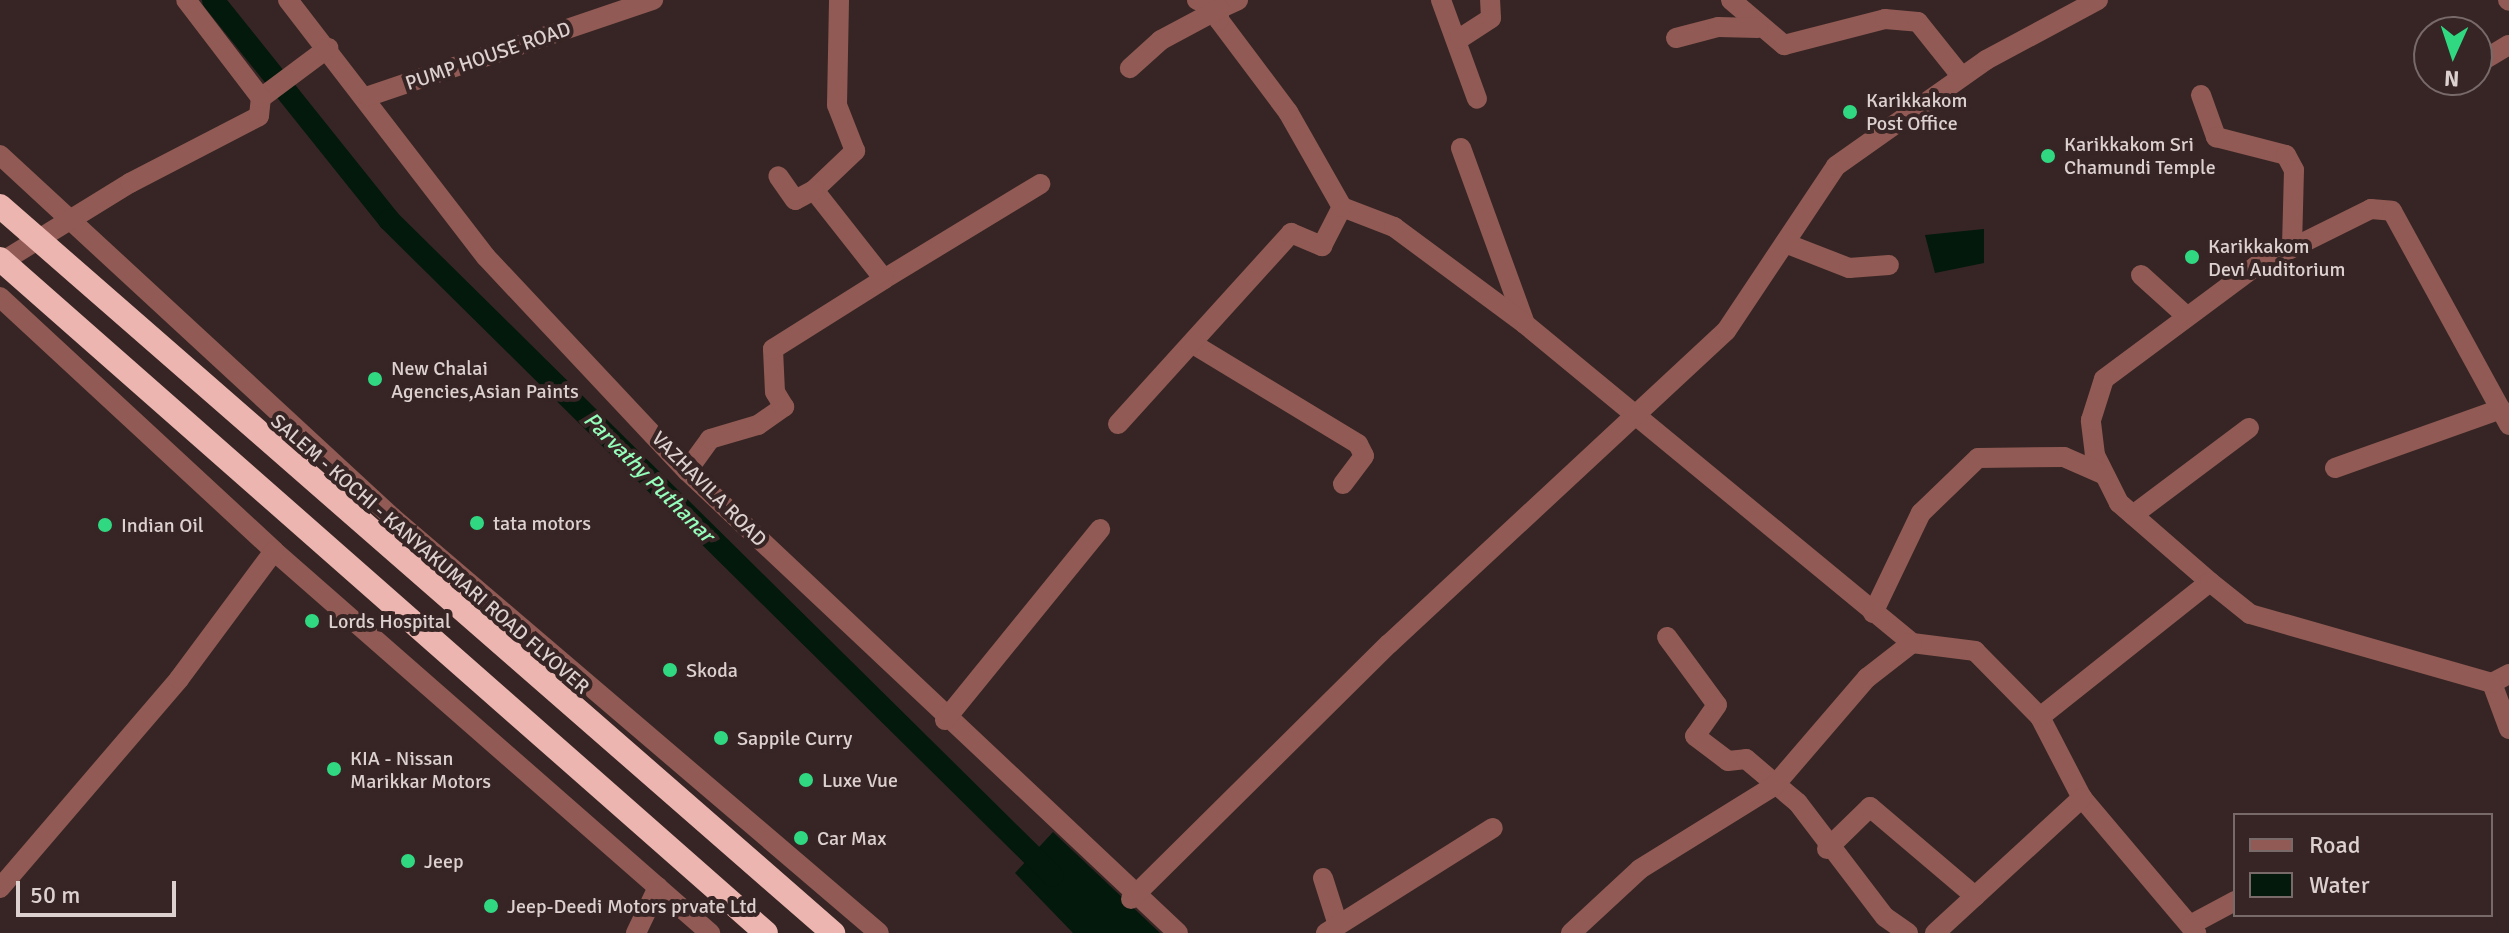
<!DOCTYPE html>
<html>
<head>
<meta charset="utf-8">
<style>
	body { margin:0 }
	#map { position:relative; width:2509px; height:933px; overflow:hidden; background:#362524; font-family:Signika,sans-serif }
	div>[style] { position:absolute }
	.water>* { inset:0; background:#02190b }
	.canal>* { height:22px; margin:-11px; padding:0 11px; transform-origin:11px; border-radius:11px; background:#02190b }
	.minor>* { height:20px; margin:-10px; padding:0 10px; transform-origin:10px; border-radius:10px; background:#915a54 }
	.highway>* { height:24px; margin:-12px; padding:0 12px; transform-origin:12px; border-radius:12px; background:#edb5af }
	.dots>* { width:22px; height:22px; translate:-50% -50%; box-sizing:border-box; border:4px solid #362524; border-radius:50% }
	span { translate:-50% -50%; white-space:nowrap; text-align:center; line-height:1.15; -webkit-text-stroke:8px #362524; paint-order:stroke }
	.street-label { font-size:20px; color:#dcd1cf }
	.poi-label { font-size:20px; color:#dcd1cf }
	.left { translate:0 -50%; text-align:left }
	.water-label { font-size:22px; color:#95febb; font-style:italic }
	.legend { position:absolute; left:2233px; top:813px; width:260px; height:104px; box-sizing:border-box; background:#362524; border:2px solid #786a68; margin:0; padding:10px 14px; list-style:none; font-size:24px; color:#dcd1cf }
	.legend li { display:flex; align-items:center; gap:16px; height:40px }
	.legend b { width:40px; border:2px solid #786a68 }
	.north { position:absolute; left:2413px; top:16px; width:80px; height:80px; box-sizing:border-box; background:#362524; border:2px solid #786a68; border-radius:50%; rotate:183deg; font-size:22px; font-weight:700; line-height:32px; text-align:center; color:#dcd1cf }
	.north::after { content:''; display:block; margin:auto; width:28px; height:36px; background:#31d882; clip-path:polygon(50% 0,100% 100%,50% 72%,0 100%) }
	.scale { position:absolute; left:16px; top:881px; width:160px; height:36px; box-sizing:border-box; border:4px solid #dcd1cf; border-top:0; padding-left:10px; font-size:24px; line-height:28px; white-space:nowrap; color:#dcd1cf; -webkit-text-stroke:6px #362524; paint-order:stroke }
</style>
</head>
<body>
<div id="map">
	<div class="water">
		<i style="clip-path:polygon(1984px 229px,1984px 263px,1935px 273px,1925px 235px)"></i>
		<i style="clip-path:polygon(1053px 832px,1160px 933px,1073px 933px,1015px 873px)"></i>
	</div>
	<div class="canal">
		<i style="left:213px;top:0;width:282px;rotate:51.3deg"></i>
		<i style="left:389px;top:220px;width:933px;rotate:44.65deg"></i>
	</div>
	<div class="minor">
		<i style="left:288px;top:0;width:324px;rotate:52.4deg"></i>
		<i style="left:486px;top:257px;width:294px;rotate:46.8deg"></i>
		<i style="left:687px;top:471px;width:674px;rotate:43.26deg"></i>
		<i style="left:1197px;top:0;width:24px;rotate:22deg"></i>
		<i style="left:1219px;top:9px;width:21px;rotate:-25deg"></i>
		<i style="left:1441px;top:0;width:105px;rotate:70deg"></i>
		<i style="left:1731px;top:0;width:70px;rotate:40.3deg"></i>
		<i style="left:1784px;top:45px;width:104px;rotate:-14.4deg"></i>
		<i style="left:1885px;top:19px;width:33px;rotate:5deg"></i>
		<i style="left:1918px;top:22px;width:70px;rotate:51.3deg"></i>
		<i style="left:2508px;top:0;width:1px;rotate:45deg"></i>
		<i style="left:1676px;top:38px;width:43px;rotate:-14.7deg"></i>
		<i style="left:1718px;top:27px;width:40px;rotate:1.4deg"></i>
		<i style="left:1459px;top:39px;width:38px;rotate:-33deg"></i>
		<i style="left:1491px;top:18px;width:18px;rotate:-93deg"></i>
		<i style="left:2477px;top:64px;width:37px;rotate:-31deg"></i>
		<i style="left:2201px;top:95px;width:45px;rotate:70.3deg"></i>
		<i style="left:2216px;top:137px;width:72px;rotate:14.4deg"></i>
		<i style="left:2286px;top:155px;width:17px;rotate:62deg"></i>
		<i style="left:2294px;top:170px;width:78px;rotate:91.5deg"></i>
		<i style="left:369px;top:96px;width:300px;rotate:-18.7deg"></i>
		<i style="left:261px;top:98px;width:84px;rotate:-36.7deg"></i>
		<i style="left:1461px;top:148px;width:187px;rotate:70deg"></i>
		<i style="left:1525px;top:324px;width:502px;rotate:39.5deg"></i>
		<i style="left:1912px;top:643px;width:64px;rotate:7.2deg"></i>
		<i style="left:1975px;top:651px;width:93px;rotate:45.4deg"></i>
		<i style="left:2040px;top:717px;width:91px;rotate:62.6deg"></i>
		<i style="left:2082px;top:798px;width:177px;rotate:49.8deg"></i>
		<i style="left:0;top:155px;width:534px;rotate:42.72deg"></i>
		<i style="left:392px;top:517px;width:640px;rotate:40.5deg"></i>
		<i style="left:814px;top:190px;width:57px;rotate:-43.6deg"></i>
		<i style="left:855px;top:151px;width:49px;rotate:-111.4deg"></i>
		<i style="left:837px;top:105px;width:105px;rotate:-88.9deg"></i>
		<i style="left:1342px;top:207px;width:56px;rotate:21deg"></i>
		<i style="left:1394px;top:227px;width:163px;rotate:36.5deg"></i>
		<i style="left:1785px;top:243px;width:69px;rotate:21.3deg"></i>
		<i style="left:1849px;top:268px;width:40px;rotate:-4.3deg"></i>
		<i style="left:0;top:263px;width:153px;rotate:-31.6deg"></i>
		<i style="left:130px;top:183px;width:145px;rotate:-27.4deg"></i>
		<i style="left:259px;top:116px;width:18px;rotate:-84deg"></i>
		<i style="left:261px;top:98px;width:123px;rotate:-127.4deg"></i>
		<i style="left:2141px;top:275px;width:58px;rotate:42.2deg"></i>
		<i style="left:884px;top:279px;width:183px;rotate:-31.3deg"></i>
		<i style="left:0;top:297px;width:374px;rotate:42.8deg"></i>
		<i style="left:274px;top:551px;width:580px;rotate:41.22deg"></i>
		<i style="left:1193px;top:344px;width:193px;rotate:31.2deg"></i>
		<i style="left:1358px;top:444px;width:13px;rotate:63deg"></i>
		<i style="left:1364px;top:456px;width:35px;rotate:127deg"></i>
		<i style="left:1118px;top:424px;width:258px;rotate:-47.8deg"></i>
		<i style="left:1291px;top:233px;width:34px;rotate:23deg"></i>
		<i style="left:1322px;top:246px;width:44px;rotate:-62.9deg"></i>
		<i style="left:1342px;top:207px;width:109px;rotate:-119.6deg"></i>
		<i style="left:1288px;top:112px;width:115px;rotate:-126.9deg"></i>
		<i style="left:1219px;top:20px;width:11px;rotate:-90deg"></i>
		<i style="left:1219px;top:9px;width:66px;rotate:151.9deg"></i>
		<i style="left:1161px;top:40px;width:42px;rotate:137.9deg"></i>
		<i style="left:2335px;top:468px;width:176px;rotate:-19.6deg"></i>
		<i style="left:687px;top:471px;width:39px;rotate:-54deg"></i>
		<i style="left:710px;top:439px;width:50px;rotate:-16.3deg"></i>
		<i style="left:758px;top:425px;width:32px;rotate:-35deg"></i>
		<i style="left:784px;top:407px;width:17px;rotate:-121deg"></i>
		<i style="left:775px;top:392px;width:43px;rotate:-92.7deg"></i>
		<i style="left:773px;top:349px;width:131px;rotate:-32.2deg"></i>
		<i style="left:884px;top:279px;width:113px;rotate:-128.2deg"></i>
		<i style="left:814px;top:190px;width:21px;rotate:152deg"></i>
		<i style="left:795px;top:200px;width:29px;rotate:-125deg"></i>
		<i style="left:2133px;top:515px;width:145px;rotate:-36.9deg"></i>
		<i style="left:2210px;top:582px;width:121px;rotate:-139deg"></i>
		<i style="left:2119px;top:503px;width:54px;rotate:-116.6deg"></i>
		<i style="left:2095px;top:455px;width:35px;rotate:-97deg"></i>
		<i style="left:2091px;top:420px;width:43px;rotate:-72.4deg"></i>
		<i style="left:2104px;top:379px;width:189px;rotate:-36.6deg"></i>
		<i style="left:2256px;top:266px;width:128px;rotate:-26.4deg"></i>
		<i style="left:2371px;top:209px;width:21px;rotate:5deg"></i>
		<i style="left:2392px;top:211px;width:244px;rotate:61.3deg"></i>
		<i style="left:1873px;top:613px;width:111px;rotate:-64.4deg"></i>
		<i style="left:1921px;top:513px;width:79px;rotate:-44deg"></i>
		<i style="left:1978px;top:458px;width:86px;rotate:-0.7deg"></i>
		<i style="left:2064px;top:457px;width:43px;rotate:23.6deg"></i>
		<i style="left:1667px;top:637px;width:84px;rotate:53.7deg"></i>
		<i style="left:1717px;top:705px;width:38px;rotate:125deg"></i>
		<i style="left:1695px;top:736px;width:41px;rotate:37.1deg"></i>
		<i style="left:1728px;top:761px;width:18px;rotate:-6deg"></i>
		<i style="left:1746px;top:759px;width:68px;rotate:40.2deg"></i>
		<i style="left:1798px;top:803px;width:143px;rotate:52.7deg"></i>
		<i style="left:1885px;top:917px;width:28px;rotate:35deg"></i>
		<i style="left:2509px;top:674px;width:19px;rotate:152deg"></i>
		<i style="left:2492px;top:683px;width:49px;rotate:69.7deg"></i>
		<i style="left:2040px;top:717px;width:217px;rotate:-38.5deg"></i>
		<i style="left:2210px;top:582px;width:51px;rotate:38.7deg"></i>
		<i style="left:2250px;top:614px;width:252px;rotate:15.9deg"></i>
		<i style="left:945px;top:720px;width:246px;rotate:-50.9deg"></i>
		<i style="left:1827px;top:849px;width:60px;rotate:-44.3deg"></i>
		<i style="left:1870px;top:807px;width:138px;rotate:40.3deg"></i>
		<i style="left:1323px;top:878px;width:49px;rotate:72.3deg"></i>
		<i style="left:0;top:888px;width:275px;rotate:-49.4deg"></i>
		<i style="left:179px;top:679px;width:159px;rotate:-53.4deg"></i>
		<i style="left:1131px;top:899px;width:363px;rotate:-44.7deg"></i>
		<i style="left:1389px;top:644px;width:460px;rotate:-42.9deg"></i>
		<i style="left:1726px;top:331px;width:198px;rotate:-56.3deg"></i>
		<i style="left:1836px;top:166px;width:184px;rotate:-35.2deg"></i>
		<i style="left:1986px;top:60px;width:127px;rotate:-28.2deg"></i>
		<i style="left:2190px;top:925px;width:51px;rotate:-28.1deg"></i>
		<i style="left:636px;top:933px;width:51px;rotate:-64.4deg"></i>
		<i style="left:1326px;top:933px;width:197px;rotate:-32.2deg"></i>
		<i style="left:1571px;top:933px;width:94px;rotate:-42.8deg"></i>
		<i style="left:1640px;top:869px;width:158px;rotate:-31.8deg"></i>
		<i style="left:1774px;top:786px;width:143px;rotate:-49.3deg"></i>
		<i style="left:1867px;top:678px;width:57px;rotate:-37.9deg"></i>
		<i style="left:1935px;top:933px;width:200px;rotate:-42.6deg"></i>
	</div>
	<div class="highway">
		<i style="left:0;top:206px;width:1106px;rotate:41.11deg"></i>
		<i style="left:0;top:259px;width:1020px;rotate:41.34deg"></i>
	</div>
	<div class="dots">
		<i style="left:1850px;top:112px;background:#31d882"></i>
		<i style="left:2048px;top:156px;background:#31d882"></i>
		<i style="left:2192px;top:257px;background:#31d882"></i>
		<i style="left:375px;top:379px;background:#31d882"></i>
		<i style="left:477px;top:523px;background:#31d882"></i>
		<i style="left:105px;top:525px;background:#31d882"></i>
		<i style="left:312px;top:621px;background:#31d882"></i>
		<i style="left:670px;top:670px;background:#31d882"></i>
		<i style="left:721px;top:738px;background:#31d882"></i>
		<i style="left:334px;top:769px;background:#31d882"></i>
		<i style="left:806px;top:780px;background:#31d882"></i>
		<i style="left:801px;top:838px;background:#31d882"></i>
		<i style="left:408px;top:861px;background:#31d882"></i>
		<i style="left:491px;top:906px;background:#31d882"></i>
	</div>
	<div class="street-label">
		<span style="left:488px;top:56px;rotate:-19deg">PUMP HOUSE ROAD</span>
		<span style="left:709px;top:489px;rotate:45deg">VAZHAVILA ROAD</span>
		<span style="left:430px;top:554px;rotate:41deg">SALEM - KOCHI - KANYAKUMARI ROAD FLYOVER</span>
	</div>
	<div class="poi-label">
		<span class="left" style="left:1866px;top:112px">Karikkakom<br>Post Office</span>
		<span class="left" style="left:2064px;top:156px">Karikkakom Sri<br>Chamundi Temple</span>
		<span class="left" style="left:2208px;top:258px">Karikkakom<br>Devi Auditorium</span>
		<span class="left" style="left:391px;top:380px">New Chalai<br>Agencies,Asian Paints</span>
		<span class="left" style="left:493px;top:523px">tata motors</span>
		<span class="left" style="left:121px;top:525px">Indian Oil</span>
		<span class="left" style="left:328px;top:621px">Lords Hospital</span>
		<span class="left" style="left:686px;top:670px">Skoda</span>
		<span class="left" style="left:737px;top:738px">Sappile Curry</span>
		<span class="left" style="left:350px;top:770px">KIA - Nissan<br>Marikkar Motors</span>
		<span class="left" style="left:822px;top:780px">Luxe Vue</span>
		<span class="left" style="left:817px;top:838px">Car Max</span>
		<span class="left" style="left:424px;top:861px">Jeep</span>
		<span class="left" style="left:507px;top:906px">Jeep-Deedi Motors prvate Ltd</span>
	</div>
	<div class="water-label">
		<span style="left:649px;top:477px;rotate:45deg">Parvathy Puthanar</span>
	</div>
	<ul class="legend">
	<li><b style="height:10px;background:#915a54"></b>Road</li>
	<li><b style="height:22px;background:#02190b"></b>Water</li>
	</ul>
	<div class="north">N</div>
	<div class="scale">50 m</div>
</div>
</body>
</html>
